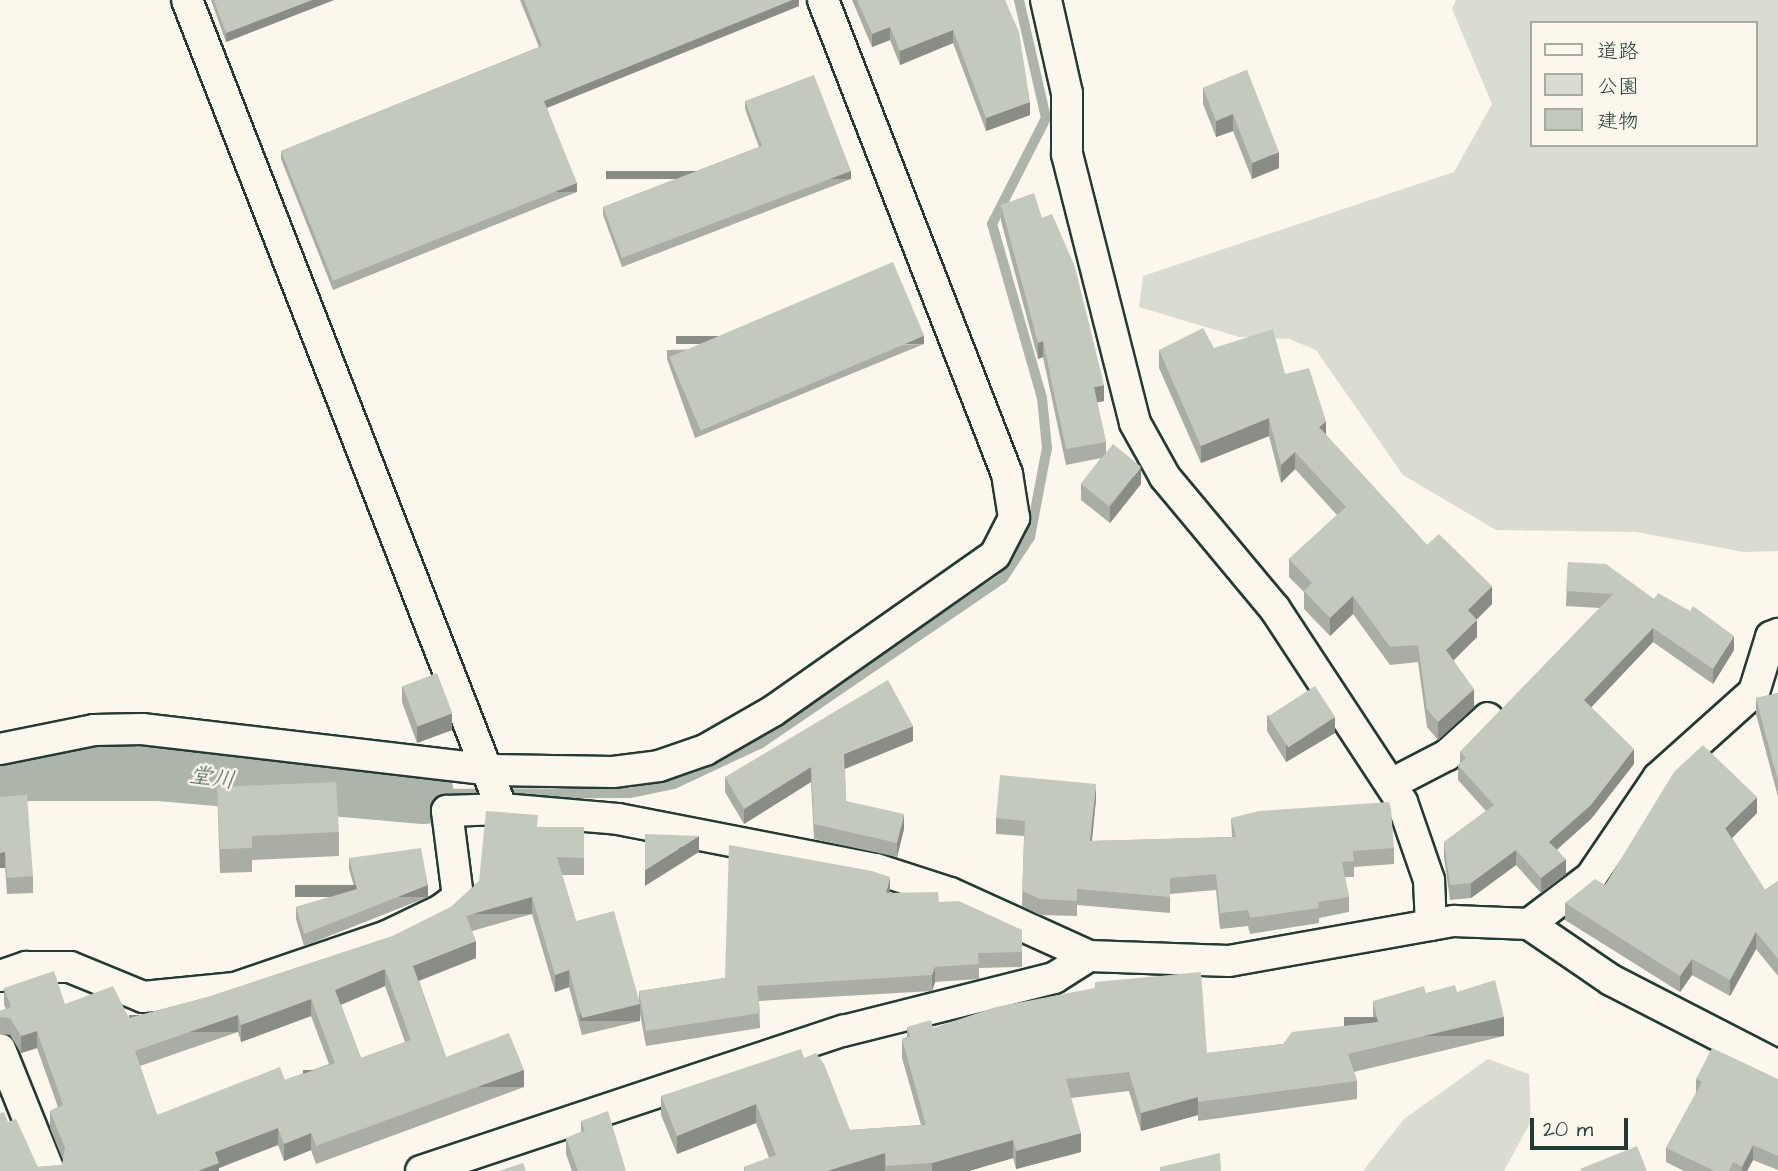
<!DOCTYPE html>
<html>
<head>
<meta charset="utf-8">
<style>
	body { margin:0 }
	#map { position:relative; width:1778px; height:1171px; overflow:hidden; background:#fbf7ec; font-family:"Architects Daughter","Klee One",sans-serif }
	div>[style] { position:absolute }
	.green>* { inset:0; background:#dbdcd1 }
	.stream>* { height:10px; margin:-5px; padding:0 5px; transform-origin:5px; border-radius:5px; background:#adb4aa }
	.river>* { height:60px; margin:-30px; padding:0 30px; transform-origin:30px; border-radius:30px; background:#adb4aa }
	.roads { filter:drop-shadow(2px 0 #1f3d34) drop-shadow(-2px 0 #1f3d34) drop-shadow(0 2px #1f3d34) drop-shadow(0 -2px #1f3d34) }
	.minor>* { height:30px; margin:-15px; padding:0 15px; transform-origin:15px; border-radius:15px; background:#fbf7ec }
	.wall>* { inset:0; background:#a9ada3 }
	.shaded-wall>* { inset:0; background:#898d85; transform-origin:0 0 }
	.building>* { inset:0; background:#c4c9be; transform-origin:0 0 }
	span { translate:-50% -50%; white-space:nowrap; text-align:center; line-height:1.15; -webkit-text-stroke:5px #fbf7ec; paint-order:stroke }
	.water-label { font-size:23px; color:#425b52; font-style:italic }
	.legend { position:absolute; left:1530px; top:21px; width:228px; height:126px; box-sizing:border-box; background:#fbf7ec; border:2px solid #a3ada2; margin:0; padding:9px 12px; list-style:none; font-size:21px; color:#1f3d34 }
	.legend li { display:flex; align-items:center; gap:14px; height:35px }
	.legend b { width:35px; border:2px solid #a3ada2 }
	.scale { position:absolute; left:1530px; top:1118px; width:98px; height:32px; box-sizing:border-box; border:4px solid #1f3d34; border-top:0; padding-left:9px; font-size:21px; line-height:24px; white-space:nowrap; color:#1f3d34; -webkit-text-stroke:5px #fbf7ec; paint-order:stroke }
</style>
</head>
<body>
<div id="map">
	<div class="green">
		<i style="clip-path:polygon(evenodd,1456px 0,1778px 0,1778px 551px,1744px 552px,1636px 532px,1496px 530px,1403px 475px,1316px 350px,1289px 339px,1239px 337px,1139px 307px,1143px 276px,1454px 172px,1492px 104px,1452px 9px,1456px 0,1531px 23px,1755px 23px,1755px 145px,1531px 145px,1531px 23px)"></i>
		<i style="clip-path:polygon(1488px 1059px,1529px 1074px,1531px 1121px,1504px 1171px,1363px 1171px,1404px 1119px)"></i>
	</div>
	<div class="stream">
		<i style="left:424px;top:794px;width:206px;rotate:-0.3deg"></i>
		<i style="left:630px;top:793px;width:45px;rotate:-11.6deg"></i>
		<i style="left:674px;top:784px;width:96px;rotate:-25.2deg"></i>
		<i style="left:761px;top:743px;width:293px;rotate:-34.3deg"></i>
		<i style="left:1003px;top:578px;width:49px;rotate:-56.6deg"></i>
		<i style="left:1030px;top:537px;width:91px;rotate:-79.2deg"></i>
		<i style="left:1047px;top:448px;width:50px;rotate:-95.7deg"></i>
		<i style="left:1042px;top:398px;width:181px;rotate:-106deg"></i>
		<i style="left:992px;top:224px;width:119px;rotate:-63deg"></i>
		<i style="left:1046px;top:118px;width:121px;rotate:-102.9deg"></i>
	</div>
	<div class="river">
		<i style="left:0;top:771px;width:160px"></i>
		<i style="left:160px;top:771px;width:265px;rotate:5deg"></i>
	</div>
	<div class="roads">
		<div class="minor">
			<i style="left:187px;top:0;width:868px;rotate:68.73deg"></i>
			<i style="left:502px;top:809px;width:116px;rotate:4.9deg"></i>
			<i style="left:618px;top:819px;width:263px;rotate:11deg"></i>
			<i style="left:876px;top:869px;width:78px;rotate:18deg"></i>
			<i style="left:950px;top:893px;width:153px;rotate:24.4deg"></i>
			<i style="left:1089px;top:956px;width:140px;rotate:2deg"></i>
			<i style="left:1229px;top:961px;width:229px;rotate:-10.1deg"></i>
			<i style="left:1454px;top:921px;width:75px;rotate:2.3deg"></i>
			<i style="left:1529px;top:924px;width:99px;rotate:34.3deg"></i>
			<i style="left:1611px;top:980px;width:188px;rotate:27.2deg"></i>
			<i style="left:1046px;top:0;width:95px;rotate:77.3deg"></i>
			<i style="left:1067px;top:93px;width:61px;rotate:90deg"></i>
			<i style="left:1067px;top:154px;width:277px;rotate:75.8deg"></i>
			<i style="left:1135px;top:423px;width:62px;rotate:60.9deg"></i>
			<i style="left:1165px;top:477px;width:172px;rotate:50.2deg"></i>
			<i style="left:1275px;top:609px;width:231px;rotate:56.7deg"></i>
			<i style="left:1402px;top:802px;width:83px;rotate:70.9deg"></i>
			<i style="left:1429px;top:880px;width:45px;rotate:87.5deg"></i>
			<i style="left:0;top:749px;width:96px;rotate:-11.4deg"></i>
			<i style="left:94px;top:730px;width:48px;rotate:-1.2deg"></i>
			<i style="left:142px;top:729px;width:349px;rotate:6.7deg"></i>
			<i style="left:489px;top:770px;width:124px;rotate:0.9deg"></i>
			<i style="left:613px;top:772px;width:46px;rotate:-7.4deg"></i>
			<i style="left:659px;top:766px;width:49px;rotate:-19.2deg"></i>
			<i style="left:705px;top:750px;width:78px;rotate:-29.8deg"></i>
			<i style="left:773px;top:711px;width:271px;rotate:-35.1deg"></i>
			<i style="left:995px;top:555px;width:42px;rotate:-62.8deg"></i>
			<i style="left:1014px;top:518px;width:45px;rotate:-99deg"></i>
			<i style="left:1007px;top:474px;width:508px;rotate:-111.22deg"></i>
			<i style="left:1391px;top:784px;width:63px;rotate:-27.4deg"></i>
			<i style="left:1447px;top:755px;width:55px;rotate:-42.1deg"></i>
			<i style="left:1529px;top:924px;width:78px;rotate:-37.2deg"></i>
			<i style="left:1591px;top:877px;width:120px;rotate:-55.9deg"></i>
			<i style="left:1658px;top:778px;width:129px;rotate:-41.9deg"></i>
			<i style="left:1754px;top:692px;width:58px;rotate:-72.8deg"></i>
			<i style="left:1771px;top:637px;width:8px;rotate:-23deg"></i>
			<i style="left:0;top:976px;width:28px;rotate:-19deg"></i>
			<i style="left:26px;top:967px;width:44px"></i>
			<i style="left:70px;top:967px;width:79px;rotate:22.3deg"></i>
			<i style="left:143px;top:997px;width:92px;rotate:-5.6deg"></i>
			<i style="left:235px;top:988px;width:161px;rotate:-18.9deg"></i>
			<i style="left:387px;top:936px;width:60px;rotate:-25.7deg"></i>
			<i style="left:441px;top:910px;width:21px;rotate:-37deg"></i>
			<i style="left:458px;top:897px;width:87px;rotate:-97.3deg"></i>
			<i style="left:447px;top:811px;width:55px;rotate:-2.1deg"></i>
			<i style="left:0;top:1049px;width:131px;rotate:68.1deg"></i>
			<i style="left:421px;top:1171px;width:445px;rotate:-18.4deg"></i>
			<i style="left:843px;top:1031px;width:218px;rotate:-14.1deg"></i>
			<i style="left:1054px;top:978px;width:41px;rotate:-32.2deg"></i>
		</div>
	</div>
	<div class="wall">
		<i style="clip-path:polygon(211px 0,334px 0,226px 42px)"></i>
		<i style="clip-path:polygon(520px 0,799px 0,799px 6px,547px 108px,577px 192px,333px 290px,281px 159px,281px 151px,539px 47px)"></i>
		<i style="clip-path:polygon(852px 0,1005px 0,1030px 115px,986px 131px,953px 43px,900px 65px,890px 40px,872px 47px)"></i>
		<i style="clip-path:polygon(1247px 70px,1279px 168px,1252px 179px,1233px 131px,1216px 137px,1203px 104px,1203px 88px)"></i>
		<i style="clip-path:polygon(745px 101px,851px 179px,622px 267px,603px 215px,603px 207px,759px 147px,745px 109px)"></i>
		<i style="clip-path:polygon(1001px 205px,1104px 401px,1097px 402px,1106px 442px,1106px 453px,1141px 484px,1110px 523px,1081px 500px,1081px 484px,1101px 458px,1066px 465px,1043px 357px,1038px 359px,1001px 221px)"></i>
		<i style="clip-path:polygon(924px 344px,695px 438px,667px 359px,667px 350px)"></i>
		<i style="clip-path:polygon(1214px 348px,1285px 374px,1326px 435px,1427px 545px,1492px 604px,1476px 620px,1477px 637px,1453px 660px,1474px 707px,1438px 740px,1427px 727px,1418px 662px,1390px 665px,1353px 614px,1330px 636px,1304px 609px,1304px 592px,1289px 577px,1289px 559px,1337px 515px,1295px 469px,1281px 483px,1269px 436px,1201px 463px,1159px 368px,1159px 350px)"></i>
		<i style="clip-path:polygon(1568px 562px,1654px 599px,1734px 650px,1713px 684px,1653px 642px,1591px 707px,1634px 764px,1591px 819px,1557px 850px,1566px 874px,1541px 893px,1516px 865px,1471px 898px,1450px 900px,1444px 857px,1444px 842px,1486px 811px,1458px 780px,1458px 765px,1460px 763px,1460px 752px,1600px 608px,1566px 606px)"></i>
		<i style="clip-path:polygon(402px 686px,452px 730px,417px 743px,402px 702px)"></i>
		<i style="clip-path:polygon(1778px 693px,1778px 797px,1756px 714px,1756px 698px)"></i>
		<i style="clip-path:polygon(1267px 715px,1335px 733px,1286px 762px,1267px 731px)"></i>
		<i style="clip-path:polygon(913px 741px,845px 769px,846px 801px,904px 829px,897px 857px,814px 839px,811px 782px,744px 824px,725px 792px,725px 777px)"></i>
		<i style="clip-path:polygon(217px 787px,339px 832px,339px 856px,252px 860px,252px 872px,220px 873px)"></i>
		<i style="clip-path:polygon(0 797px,33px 876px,33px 893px,7px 894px)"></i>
		<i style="clip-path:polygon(1096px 799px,1092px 841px,1232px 837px,1231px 818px,1394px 848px,1394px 864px,1354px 867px,1354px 877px,1345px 877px,1349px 897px,1349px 912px,1319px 918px,1319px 923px,1250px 934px,1248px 926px,1220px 929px,1216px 890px,1170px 894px,1170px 913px,1077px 905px,1077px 916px,1040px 915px,1022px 906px,1024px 836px,996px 834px,996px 818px)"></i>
		<i style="clip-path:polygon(1757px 813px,1732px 838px,1765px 890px,1778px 881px,1778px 976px,1756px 949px,1730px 996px,1692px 975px,1680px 992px,1565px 920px,1565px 903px)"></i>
		<i style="clip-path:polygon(evenodd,538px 827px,584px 827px,584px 875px,562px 875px,576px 921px,639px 1000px,639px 991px,725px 978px,889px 893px,939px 902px,1022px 930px,1022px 967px,979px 968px,979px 979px,935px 982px,932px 991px,759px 1001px,760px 1028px,646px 1046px,640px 1014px,640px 1021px,582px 1035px,569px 987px,555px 992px,532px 914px,472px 931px,476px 958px,419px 981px,446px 1057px,524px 1087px,316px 1164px,311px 1150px,284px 1161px,278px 1145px,219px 1168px,219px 1171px,0 1171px,8px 1122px,38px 1167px,62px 1165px,63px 1160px,50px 1128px,50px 1111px,58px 1107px,37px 1048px,21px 1053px,10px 1035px,0 1034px,0 1011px,6px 1009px,4px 1005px,4px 988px,65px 1004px,129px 1018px,208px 997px,393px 936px,451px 907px,538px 827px,385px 986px,405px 1042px,361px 1058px,341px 1005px,385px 986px,538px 827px,311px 1016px,329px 1064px,285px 1080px,157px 1115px,140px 1066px,238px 1032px,241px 1042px,311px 1016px)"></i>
		<i style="clip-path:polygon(349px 858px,428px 897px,304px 946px,296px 919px,296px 907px,355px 890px,349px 869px)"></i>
		<i style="clip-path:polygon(1457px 992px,1504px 1036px,1354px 1072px,1357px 1081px,1357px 1099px,1198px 1121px,1198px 1115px,1141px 1131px,1129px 1091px,1071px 1098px,1081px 1152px,1016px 1169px,1013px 1158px,969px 1171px,744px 1171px,744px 1167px,769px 1158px,756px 1123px,677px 1154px,661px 1115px,661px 1096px,804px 1058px,850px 1130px,921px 1125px,902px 1058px,902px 1039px,907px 1037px,907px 1027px,933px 1028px,1207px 1053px,1283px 1044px,1373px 1022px,1373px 1001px,1426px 993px)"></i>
		<i style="clip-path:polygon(1696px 1079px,1778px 1079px,1778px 1170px,1753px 1160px,1747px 1171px,1684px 1171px,1666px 1162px,1666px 1148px,1696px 1093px)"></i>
		<i style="clip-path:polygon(581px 1121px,626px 1171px,572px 1171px,566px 1154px,566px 1138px,581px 1132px)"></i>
	</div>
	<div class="shaded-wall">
		<i style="clip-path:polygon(312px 0,334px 0,226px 42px,226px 33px)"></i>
		<i style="clip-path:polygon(792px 0,799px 0,799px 6px,544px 109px,544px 101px)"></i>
		<i style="clip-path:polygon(890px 27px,890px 40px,872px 47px,872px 34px)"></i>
		<i style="clip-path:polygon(953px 30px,953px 43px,900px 65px,900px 51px)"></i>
		<i style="clip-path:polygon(1030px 102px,1030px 115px,986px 131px,986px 118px)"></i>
		<i style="clip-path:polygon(1233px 114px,1233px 131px,1216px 137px,1216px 121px)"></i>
		<i style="clip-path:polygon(1279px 152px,1279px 168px,1252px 179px,1252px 163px)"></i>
		<i style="left:851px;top:171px;width:8px;height:245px;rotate:90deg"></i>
		<i style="left:577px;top:183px;width:9px;height:263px;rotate:90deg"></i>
		<i style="left:924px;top:336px;width:8px;height:248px;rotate:90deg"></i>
		<i style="clip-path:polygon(1043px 341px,1043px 357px,1038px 359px,1038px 343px)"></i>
		<i style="clip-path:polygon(1104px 385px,1104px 401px,1094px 403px,1094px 387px)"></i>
		<i style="clip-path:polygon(1269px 418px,1269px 436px,1201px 463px,1201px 446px)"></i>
		<i style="clip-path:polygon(1326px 421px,1326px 438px,1319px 427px)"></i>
		<i style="clip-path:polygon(1295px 452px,1295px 469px,1281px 483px,1281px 465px)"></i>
		<i style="clip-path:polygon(1141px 467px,1141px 484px,1110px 523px,1110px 507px)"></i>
		<i style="clip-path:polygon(1492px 586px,1492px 604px,1468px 628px,1468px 610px)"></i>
		<i style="clip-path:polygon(1353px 596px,1353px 614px,1330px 636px,1330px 618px)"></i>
		<i style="clip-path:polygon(1477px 620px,1477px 637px,1446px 668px,1446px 650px)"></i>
		<i style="clip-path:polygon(1653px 628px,1653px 642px,1584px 715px,1584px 700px)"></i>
		<i style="clip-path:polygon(1734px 636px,1734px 650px,1713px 684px,1713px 669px)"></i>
		<i style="clip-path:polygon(1474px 689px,1474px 707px,1438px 740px,1438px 722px)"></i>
		<i style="clip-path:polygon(452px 713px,452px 730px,417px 743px,417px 726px)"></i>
		<i style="clip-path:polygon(1335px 717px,1335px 733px,1286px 762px,1286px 745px)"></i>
		<i style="clip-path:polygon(913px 726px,913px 741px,844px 769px,844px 754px)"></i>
		<i style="clip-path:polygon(1634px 749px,1634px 764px,1591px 819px,1549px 856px,1549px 842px)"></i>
		<i style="clip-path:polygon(811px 767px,811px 782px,744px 824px,744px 809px)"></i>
		<i style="clip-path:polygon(1096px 784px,1096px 799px,1090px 857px,1090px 841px)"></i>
		<i style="clip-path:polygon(1757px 797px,1757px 813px,1725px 845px,1725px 828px)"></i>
		<i style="clip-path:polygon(904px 814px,904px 829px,897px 857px,897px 843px)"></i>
		<i style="clip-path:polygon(699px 836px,699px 852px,645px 886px,645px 870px)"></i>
		<i style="clip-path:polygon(1516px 850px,1516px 865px,1471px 898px,1471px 883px)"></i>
		<i style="left:5px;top:852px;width:16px;height:5px;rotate:90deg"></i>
		<i style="clip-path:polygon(1566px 859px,1566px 874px,1541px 893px,1541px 878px)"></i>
		<i style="clip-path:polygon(890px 877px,890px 892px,886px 908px,886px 893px)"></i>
		<i style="left:428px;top:885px;width:12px;height:133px;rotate:90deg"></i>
		<i style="left:532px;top:897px;width:17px;height:69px;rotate:90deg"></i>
		<i style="clip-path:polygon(1756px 932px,1756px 949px,1730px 996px,1730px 980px)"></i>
		<i style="clip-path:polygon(476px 941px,476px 958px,413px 983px,413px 966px)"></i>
		<i style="clip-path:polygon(1692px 959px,1692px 975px,1680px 992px,1680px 976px)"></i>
		<i style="clip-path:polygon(935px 967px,935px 982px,932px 991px,932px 975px)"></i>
		<i style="clip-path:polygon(385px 969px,385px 986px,335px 1007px,335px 990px)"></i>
		<i style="clip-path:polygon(569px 970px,569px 987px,555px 992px,555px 975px)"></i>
		<i style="clip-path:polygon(311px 999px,311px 1016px,241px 1042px,241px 1025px)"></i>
		<i style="left:640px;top:1004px;width:17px;height:60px;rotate:90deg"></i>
		<i style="left:238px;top:1015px;width:17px;height:109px;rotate:90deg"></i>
		<i style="left:1504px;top:1017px;width:19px;height:160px;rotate:90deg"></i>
		<i style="clip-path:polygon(37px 1031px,37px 1048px,21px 1053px,21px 1036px)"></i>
		<i style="left:524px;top:1070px;width:17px;height:221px;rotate:90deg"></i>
		<i style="clip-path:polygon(1198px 1097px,1198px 1115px,1141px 1131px,1141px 1113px)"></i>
		<i style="clip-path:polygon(756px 1104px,756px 1123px,677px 1154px,677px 1136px)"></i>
		<i style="clip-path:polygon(278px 1128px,278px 1145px,219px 1168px,219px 1171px,198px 1171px,215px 1152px)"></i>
		<i style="clip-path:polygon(311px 1133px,311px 1150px,284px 1161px,284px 1144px)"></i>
		<i style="clip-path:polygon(1081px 1133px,1081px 1152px,1016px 1169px,1016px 1151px)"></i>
		<i style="clip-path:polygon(1013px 1140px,1013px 1158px,969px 1171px,932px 1171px,932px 1163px)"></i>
		<i style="clip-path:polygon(1753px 1145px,1753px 1160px,1747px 1171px,1742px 1171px,1742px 1167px)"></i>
		<i style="clip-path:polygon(885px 1153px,885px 1171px,827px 1171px)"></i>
	</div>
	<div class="building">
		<i style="clip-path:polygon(214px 0,312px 0,226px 33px)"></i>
		<i style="clip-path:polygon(524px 0,792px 0,544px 101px,577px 183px,333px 281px,281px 151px,542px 46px)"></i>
		<i style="clip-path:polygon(857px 0,1005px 0,1019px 32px,1030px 102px,986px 118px,953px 30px,900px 51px,890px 27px,872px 34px)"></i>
		<i style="clip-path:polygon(1247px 70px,1279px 152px,1252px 163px,1233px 114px,1216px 121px,1203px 88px)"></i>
		<i style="clip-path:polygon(814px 75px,851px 171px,622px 258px,603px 207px,762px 146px,745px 101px)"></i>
		<i style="clip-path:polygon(1034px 193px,1042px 218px,1052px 214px,1075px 267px,1104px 385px,1094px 387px,1106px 442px,1066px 449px,1043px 341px,1038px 343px,1001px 205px)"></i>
		<i style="left:893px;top:262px;width:80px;height:243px;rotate:67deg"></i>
		<i style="clip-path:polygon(1203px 328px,1214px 348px,1273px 329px,1285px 374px,1309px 368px,1326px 421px,1319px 427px,1427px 545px,1439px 534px,1492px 586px,1468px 610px,1477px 620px,1446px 650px,1474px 689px,1438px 722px,1427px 709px,1418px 645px,1390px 647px,1353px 596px,1330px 618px,1304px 591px,1312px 583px,1289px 559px,1346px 507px,1295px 452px,1281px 465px,1269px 418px,1201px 446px,1159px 350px)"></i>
		<i style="left:1113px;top:444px;width:36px;height:51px;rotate:39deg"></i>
		<i style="clip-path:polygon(1568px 562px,1606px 564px,1654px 599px,1658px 593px,1690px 611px,1693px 606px,1734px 636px,1713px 669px,1653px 628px,1584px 700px,1634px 749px,1591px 805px,1549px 842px,1566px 859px,1541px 878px,1516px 850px,1471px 883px,1450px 885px,1444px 842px,1494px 805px,1458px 765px,1466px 758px,1460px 752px,1613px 594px,1566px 591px)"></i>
		<i style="left:437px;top:673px;width:43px;height:37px;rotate:69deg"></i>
		<i style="clip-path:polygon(888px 680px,913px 726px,844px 754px,846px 801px,904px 814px,897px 843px,814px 824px,811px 767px,744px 809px,725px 777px)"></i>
		<i style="left:1315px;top:686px;width:37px;height:56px;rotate:57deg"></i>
		<i style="clip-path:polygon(1778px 693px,1778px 781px,1756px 698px)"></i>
		<i style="clip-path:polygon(1703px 745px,1757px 797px,1725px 828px,1765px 890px,1778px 881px,1778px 959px,1756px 932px,1730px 980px,1692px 959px,1680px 976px,1565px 903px,1595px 879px,1605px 885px,1674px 772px)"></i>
		<i style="clip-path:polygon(1000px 775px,1096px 784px,1090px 841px,1236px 837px,1231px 818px,1259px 811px,1389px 802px,1391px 809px,1394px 848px,1353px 851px,1354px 861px,1342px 862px,1349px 897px,1318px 902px,1319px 908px,1250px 918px,1248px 910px,1220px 913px,1216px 874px,1170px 878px,1170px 897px,1077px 889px,1077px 901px,1040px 899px,1022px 891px,1025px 821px,996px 818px)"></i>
		<i style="clip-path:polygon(336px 782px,339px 832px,252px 836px,252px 848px,220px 849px,217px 787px)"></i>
		<i style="clip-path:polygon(27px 795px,33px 876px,7px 878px,5px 852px,0 853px,0 797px)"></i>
		<i style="clip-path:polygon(evenodd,486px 811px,538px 815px,537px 827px,584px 827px,584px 858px,557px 857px,576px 921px,614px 911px,640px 1004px,582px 1018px,569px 970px,555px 975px,532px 897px,466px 916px,476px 941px,413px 966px,446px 1057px,509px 1033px,524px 1070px,316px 1146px,311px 1133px,284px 1144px,278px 1128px,215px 1152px,219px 1163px,198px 1171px,0 1171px,0 1113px,4px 1112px,8px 1122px,16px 1119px,38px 1167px,62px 1165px,65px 1148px,50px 1111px,63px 1105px,37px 1031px,21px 1036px,10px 1018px,0 1017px,0 1011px,11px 1007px,4px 988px,54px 971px,65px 1004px,113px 986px,129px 1018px,208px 997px,393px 936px,451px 907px,479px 882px,486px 811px,385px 969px,411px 1040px,361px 1058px,335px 990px,385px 969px,486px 811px,311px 999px,335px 1063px,285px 1080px,280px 1067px,157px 1115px,135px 1051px,238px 1015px,241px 1025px,311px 999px)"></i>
		<i style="clip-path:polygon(645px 834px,699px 836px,645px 870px)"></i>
		<i style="clip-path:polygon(729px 845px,872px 871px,890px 877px,886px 893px,938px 892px,939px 902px,959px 901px,1022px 930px,1022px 952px,978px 953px,979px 964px,935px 967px,932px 975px,757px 986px,760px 1013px,646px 1031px,639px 991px,725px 978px)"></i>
		<i style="clip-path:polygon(421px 848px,428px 885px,304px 934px,296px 907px,357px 889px,349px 858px)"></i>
		<i style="clip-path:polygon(1201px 972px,1207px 1053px,1283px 1044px,1292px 1032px,1378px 1022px,1373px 1001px,1424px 986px,1426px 993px,1455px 985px,1457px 992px,1495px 980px,1504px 1017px,1348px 1054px,1357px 1081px,1198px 1102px,1198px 1097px,1141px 1113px,1129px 1072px,1066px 1079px,1081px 1133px,1016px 1151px,1013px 1140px,932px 1163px,886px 1166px,885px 1153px,827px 1171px,745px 1171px,744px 1167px,776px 1155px,756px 1104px,677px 1136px,661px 1096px,801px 1049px,804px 1058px,816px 1053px,824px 1064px,850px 1130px,926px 1125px,902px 1039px,910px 1037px,907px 1027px,931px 1020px,933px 1028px,996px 1007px,1095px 988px,1095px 982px)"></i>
		<i style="clip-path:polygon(1712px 1048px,1778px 1079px,1778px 1156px,1753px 1145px,1742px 1167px,1733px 1162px,1729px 1171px,1715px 1171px,1666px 1148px,1702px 1082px,1696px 1079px)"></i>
		<i style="clip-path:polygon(608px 1111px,626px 1171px,578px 1171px,566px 1138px,585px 1131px,581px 1121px)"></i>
		<i style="clip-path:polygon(1637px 1146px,1647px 1171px,1581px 1171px,1580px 1169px)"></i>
		<i style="clip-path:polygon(1220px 1153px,1221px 1171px,1160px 1171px,1160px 1167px)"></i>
		<i style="clip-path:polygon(523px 1163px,526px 1171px,499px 1171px)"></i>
	</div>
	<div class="water-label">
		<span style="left:212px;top:778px;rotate:8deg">堂川</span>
	</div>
	<ul class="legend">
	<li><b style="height:9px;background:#fbf7ec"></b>道路</li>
	<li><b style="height:19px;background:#dbdcd1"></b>公園</li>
	<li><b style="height:19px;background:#c4c9be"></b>建物</li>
	</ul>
	<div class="scale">20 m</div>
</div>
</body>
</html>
